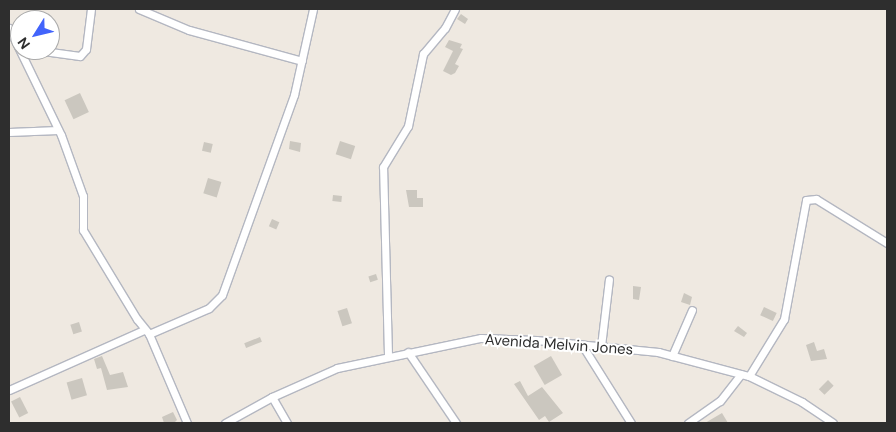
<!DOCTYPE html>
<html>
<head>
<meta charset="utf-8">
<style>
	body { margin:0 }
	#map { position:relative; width:896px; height:432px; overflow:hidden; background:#efe9e1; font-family:"DM Sans",sans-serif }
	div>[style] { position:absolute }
	.building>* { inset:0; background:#cbc7bf; transform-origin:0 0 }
	.roads { filter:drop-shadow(1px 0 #b4b7c1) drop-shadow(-1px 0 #b4b7c1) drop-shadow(0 1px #b4b7c1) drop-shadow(0 -1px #b4b7c1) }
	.minor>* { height:7px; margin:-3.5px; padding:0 3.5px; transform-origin:3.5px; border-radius:3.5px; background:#fff }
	span { translate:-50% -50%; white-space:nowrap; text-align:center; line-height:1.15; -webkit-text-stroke:4px #fff; paint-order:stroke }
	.street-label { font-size:15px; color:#2e2e2e }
	.frame { position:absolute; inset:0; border:10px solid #2e2e2e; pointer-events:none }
	.north { position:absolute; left:10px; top:10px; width:50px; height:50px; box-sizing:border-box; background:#fff; border:1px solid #ababab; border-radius:50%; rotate:234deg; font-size:14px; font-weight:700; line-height:20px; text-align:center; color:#2e2e2e }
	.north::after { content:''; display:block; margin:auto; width:18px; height:22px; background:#4264fb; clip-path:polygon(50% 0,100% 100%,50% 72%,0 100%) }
</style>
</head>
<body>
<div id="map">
	<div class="building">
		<i style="clip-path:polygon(461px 14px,468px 19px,465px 24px,457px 19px)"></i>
		<i style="clip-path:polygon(449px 40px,462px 44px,460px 48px,463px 49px,455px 64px,459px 66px,455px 73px,451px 75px,443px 71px,453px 51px,445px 47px)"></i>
		<i style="left:80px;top:93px;width:21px;height:17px;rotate:65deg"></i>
		<i style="clip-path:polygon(290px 141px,301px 143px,300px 152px,289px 149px)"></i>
		<i style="left:340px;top:141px;width:16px;height:14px;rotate:18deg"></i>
		<i style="left:204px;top:142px;width:9px;height:9px;rotate:13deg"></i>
		<i style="left:208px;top:178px;width:14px;height:16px;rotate:17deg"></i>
		<i style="clip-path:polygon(406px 190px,417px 190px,417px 198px,423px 198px,423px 207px,409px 207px)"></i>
		<i style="left:333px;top:195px;width:9px;height:6px;rotate:6deg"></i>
		<i style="left:272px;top:219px;width:8px;height:8px;rotate:23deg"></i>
		<i style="left:376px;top:274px;width:6px;height:8px;rotate:72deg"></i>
		<i style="clip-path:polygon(633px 286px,641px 287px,639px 300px,633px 299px)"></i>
		<i style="clip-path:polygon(684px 293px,692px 297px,690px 305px,681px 302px)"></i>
		<i style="left:764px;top:307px;width:14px;height:9px;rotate:25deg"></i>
		<i style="left:347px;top:308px;width:16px;height:10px;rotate:72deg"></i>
		<i style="left:79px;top:322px;width:10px;height:9px;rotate:73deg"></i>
		<i style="clip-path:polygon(738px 326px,747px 333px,744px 337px,734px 331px)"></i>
		<i style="left:260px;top:337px;width:5px;height:17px;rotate:68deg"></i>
		<i style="clip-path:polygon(814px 342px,817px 351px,824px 349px,827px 359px,811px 361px,806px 345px)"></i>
		<i style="clip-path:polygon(102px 356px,110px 375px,123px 372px,128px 387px,107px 390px,101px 368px,97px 369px,94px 359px)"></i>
		<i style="left:551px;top:356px;width:22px;height:20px;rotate:60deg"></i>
		<i style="left:82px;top:378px;width:18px;height:16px;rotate:74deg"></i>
		<i style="left:828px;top:380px;width:8px;height:13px;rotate:45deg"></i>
		<i style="clip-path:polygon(520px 381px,528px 396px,542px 387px,563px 413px,549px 422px,545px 416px,539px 420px,514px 384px)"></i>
		<i style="left:20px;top:397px;width:18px;height:10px;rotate:63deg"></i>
		<i style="clip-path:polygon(173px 412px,177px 420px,174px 423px,164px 423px,162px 417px)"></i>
		<i style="clip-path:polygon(722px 413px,728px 423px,705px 423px)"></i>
	</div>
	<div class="roads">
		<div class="minor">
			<i style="left:139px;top:9px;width:54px;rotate:22.8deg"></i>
			<i style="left:189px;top:30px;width:117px;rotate:15.3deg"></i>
			<i style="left:9px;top:28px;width:119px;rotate:64.1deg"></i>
			<i style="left:61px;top:135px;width:65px;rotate:70.2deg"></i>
			<i style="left:83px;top:196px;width:34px;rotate:90deg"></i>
			<i style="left:83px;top:230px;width:104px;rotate:58.8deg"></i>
			<i style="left:137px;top:319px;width:19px;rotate:51deg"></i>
			<i style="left:149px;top:334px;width:97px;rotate:66.9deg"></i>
			<i style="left:36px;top:50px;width:44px;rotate:7.8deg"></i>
			<i style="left:80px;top:56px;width:9px;rotate:-49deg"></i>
			<i style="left:86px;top:49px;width:40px;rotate:-82.9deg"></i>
			<i style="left:9px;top:132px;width:49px;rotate:-2.3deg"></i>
			<i style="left:149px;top:334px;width:65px;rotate:-23.4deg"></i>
			<i style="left:209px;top:308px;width:18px;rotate:-45deg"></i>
			<i style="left:222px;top:295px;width:213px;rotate:-70.2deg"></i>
			<i style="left:294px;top:95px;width:88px;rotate:-77.5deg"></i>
			<i style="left:582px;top:345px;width:92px;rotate:57.9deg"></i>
			<i style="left:601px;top:346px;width:67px;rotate:-83.2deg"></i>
			<i style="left:408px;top:352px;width:86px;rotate:55.9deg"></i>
			<i style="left:388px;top:355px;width:188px;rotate:-91.5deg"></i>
			<i style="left:383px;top:167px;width:48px;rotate:-58.6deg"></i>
			<i style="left:408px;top:126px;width:74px;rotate:-78.2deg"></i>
			<i style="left:423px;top:54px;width:34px;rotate:-50deg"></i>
			<i style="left:445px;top:28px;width:21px;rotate:-62deg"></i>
			<i style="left:672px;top:356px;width:50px;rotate:-66.5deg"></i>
			<i style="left:749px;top:376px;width:67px;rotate:-58.4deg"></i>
			<i style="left:784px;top:319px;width:121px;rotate:-79.5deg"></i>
			<i style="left:806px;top:200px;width:10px;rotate:-6deg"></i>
			<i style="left:816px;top:199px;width:84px;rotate:31.8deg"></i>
			<i style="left:9px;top:390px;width:148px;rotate:-24deg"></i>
			<i style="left:272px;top:397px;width:30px;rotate:60deg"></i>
			<i style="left:225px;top:423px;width:54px;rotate:-29deg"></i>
			<i style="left:272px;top:397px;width:71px;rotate:-24deg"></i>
			<i style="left:337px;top:368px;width:147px;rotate:-11.8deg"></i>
			<i style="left:481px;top:338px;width:55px;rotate:2.1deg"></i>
			<i style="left:536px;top:340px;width:123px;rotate:5.6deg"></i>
			<i style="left:658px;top:352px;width:94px;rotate:14.8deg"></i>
			<i style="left:749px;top:376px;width:59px;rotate:26.1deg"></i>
			<i style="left:802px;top:402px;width:37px;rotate:34deg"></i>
			<i style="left:688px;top:423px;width:39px;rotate:-35deg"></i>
			<i style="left:720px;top:401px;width:34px;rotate:-52deg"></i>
		</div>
	</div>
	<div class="street-label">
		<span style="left:559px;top:345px;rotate:4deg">Avenida Melvin Jones</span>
	</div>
	<div class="frame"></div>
	<div class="north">N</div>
</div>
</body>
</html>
